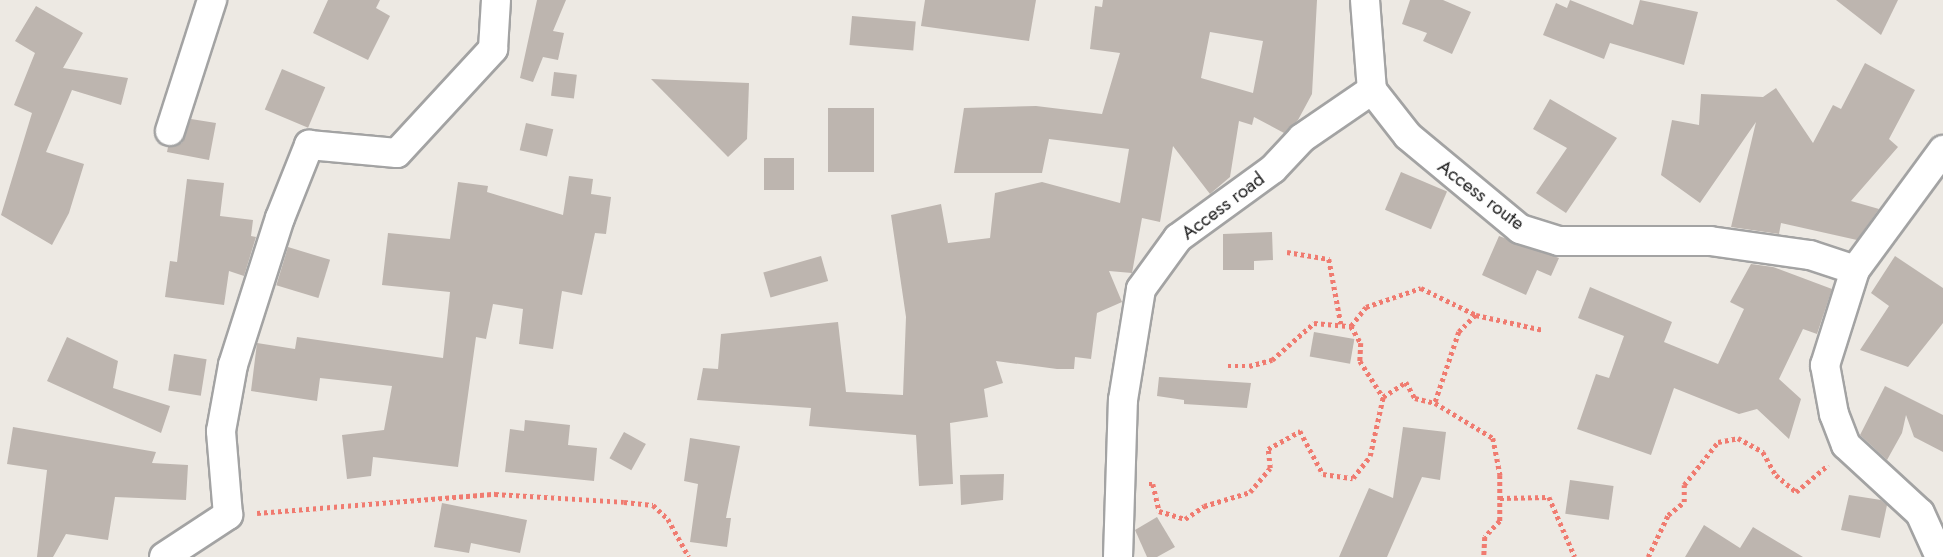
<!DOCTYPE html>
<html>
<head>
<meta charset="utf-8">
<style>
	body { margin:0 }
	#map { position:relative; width:1943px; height:557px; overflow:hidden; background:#ede9e3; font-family:Jost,sans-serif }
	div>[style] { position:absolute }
	.building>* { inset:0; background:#bdb5af; transform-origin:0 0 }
	.path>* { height:4.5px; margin-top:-2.25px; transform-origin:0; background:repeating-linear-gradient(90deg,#f07b70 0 3.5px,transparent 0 7px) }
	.roads { filter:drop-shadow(2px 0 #a3a3a3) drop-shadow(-2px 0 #a3a3a3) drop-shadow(0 2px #a3a3a3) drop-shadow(0 -2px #a3a3a3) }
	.street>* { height:28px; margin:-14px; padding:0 14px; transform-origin:14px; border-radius:14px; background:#fff }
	span { translate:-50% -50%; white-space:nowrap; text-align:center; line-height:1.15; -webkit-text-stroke:5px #fff; paint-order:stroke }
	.street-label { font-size:19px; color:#1c1c1c }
</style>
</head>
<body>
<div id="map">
	<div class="building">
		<i style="clip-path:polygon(328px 0,380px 0,376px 8px,390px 16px,368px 60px,313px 33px)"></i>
		<i style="clip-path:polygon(537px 0,566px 0,553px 31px,564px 33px,558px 60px,543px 57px,533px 82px,520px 78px)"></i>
		<i style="clip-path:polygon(925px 0,1036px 0,1029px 41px,921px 26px)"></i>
		<i style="clip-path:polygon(evenodd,1103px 0,1317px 0,1312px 94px,1298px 120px,1284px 133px,1254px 117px,1252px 125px,1239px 121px,1230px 177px,1210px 194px,1173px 146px,1160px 222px,1142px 218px,1132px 273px,1109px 271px,1122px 302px,1097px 313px,1091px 359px,1075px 357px,1074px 369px,1057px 369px,996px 361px,1003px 383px,984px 389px,988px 417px,950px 423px,953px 484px,919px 486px,916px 435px,809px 426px,811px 408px,697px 400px,703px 368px,718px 369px,721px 334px,838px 322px,846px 392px,903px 395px,906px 317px,891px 215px,941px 204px,948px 243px,990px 238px,995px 193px,1042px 182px,1120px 203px,1129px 149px,1049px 139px,1042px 173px,954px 173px,964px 108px,1036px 106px,1102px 114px,1120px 53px,1090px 49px,1095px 6px,1102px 7px,1103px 0,1210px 32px,1263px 41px,1253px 93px,1201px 78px,1210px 32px)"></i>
		<i style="clip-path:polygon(1410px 0,1443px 0,1471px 12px,1452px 54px,1423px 41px,1427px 33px,1402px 24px)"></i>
		<i style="clip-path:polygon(1570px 0,1633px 25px,1640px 0,1698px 12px,1684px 65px,1610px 43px,1604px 59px,1543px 35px,1556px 3px,1567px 8px)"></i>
		<i style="clip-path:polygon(1836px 0,1898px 0,1881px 35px)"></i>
		<i style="clip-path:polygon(36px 6px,83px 33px,63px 68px,128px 78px,121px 105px,72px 90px,46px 152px,84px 164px,69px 213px,52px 245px,1px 215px,32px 113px,14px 105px,35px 53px,15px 41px)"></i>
		<i style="left:852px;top:16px;width:64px;height:29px;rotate:5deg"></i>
		<i style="clip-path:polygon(1865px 63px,1915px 90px,1889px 139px,1898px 147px,1851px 201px,1879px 209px,1857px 240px,1781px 223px,1779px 234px,1731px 227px,1756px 122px,1700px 203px,1661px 175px,1672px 120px,1699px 125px,1701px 94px,1763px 97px,1776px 88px,1813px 143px,1833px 105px,1841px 109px)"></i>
		<i style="left:282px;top:69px;width:47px;height:44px;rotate:23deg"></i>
		<i style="left:554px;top:72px;width:23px;height:24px;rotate:7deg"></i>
		<i style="clip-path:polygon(651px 79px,749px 83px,747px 139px,728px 157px)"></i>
		<i style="clip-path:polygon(1550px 99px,1617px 138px,1566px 213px,1536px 193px,1567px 148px,1533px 129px)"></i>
		<i style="left:828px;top:108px;width:46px;height:64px"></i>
		<i style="clip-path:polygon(191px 119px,216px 123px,209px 160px,167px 152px,168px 147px,182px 143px)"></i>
		<i style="left:526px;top:123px;width:28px;height:28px;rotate:13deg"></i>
		<i style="left:794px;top:158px;width:32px;height:30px;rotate:90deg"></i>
		<i style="left:1401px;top:172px;width:50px;height:41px;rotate:23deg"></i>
		<i style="clip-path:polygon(569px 176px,593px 179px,591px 194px,611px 197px,606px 234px,595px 233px,582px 295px,562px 291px,553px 349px,519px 344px,523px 309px,493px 304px,486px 339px,476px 337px,458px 467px,373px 457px,371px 476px,347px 479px,342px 435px,384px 430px,392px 386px,320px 378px,317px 401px,251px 391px,257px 343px,295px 349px,297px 337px,443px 358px,450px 292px,382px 285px,388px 233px,450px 239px,458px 182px,488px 186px,487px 192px,563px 215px)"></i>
		<i style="clip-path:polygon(187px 179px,224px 183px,220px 216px,253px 220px,251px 236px,256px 237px,244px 276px,229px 271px,224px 305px,165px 297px,170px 261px,177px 262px)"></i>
		<i style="clip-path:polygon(1272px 232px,1273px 260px,1254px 261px,1254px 270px,1223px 270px,1223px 234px)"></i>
		<i style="clip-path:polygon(1499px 236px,1559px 258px,1551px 276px,1537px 270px,1526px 295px,1482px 275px)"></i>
		<i style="left:288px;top:247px;width:44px;height:40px;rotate:17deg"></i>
		<i style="left:821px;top:256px;width:26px;height:60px;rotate:74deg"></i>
		<i style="clip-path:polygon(1895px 256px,1943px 288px,1943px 323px,1908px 367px,1860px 350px,1889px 306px,1871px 293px)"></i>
		<i style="clip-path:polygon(1751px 264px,1773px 267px,1832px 289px,1817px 334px,1803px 329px,1779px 379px,1801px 399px,1789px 439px,1757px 409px,1739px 414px,1674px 388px,1651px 455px,1577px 429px,1596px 374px,1609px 378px,1624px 336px,1578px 318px,1590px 287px,1672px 322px,1664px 342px,1718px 364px,1744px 309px,1730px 302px)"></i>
		<i style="left:1314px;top:332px;width:41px;height:25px;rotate:10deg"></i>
		<i style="clip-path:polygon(67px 337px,118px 361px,113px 388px,170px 406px,161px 433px,47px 381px)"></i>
		<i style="left:174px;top:354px;width:33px;height:37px;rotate:9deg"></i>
		<i style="clip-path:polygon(1159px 377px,1251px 383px,1247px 408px,1184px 404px,1184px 400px,1157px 396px)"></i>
		<i style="clip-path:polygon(1885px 386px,1943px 415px,1943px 452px,1914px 437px,1906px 415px,1902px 433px,1887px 460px,1860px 435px)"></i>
		<i style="clip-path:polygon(525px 420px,570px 425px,568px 445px,597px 448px,594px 481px,505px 472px,510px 429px,524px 431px)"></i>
		<i style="clip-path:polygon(13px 427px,156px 452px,152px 463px,188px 465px,186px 500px,115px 497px,108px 540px,66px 534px,53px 557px,37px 557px,47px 470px,7px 464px)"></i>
		<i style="clip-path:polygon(1403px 427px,1446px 432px,1440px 480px,1422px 477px,1387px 557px,1339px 557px,1369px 488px,1393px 498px)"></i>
		<i style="left:624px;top:432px;width:25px;height:30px;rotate:29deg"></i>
		<i style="clip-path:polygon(690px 438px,740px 446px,726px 518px,731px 518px,727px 547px,690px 542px,698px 484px,684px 481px)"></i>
		<i style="clip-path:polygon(1004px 474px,1003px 500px,961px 505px,960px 475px)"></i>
		<i style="left:1570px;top:480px;width:44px;height:34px;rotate:8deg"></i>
		<i style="clip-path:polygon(1849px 495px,1881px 500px,1887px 505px,1880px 538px,1841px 530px)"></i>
		<i style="clip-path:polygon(442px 503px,527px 520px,520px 553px,471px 543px,469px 553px,434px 547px)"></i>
		<i style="clip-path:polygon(1157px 517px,1175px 547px,1157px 557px,1147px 557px,1135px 530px)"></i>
		<i style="clip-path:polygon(1704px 525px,1740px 548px,1753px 527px,1803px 557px,1685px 557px)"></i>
	</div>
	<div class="path">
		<i style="left:1287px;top:252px;width:43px;rotate:9.5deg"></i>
		<i style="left:1329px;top:259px;width:66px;rotate:79.5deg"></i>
		<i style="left:1476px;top:315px;width:24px;rotate:135deg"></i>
		<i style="left:1459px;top:332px;width:75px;rotate:108.7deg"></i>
		<i style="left:1435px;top:403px;width:68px;rotate:31.1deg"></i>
		<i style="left:1493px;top:438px;width:38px;rotate:79deg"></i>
		<i style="left:1500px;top:475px;width:46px;rotate:90deg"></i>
		<i style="left:1500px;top:521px;width:22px;rotate:133deg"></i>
		<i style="left:1485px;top:537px;width:20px;rotate:93deg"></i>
		<i style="left:1351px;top:326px;width:24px;rotate:-52deg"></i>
		<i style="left:1366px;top:307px;width:58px;rotate:-19.1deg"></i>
		<i style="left:1421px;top:288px;width:61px;rotate:26.1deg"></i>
		<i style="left:1476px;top:315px;width:69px;rotate:12.6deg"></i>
		<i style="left:1228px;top:366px;width:21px"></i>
		<i style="left:1249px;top:366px;width:24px;rotate:-15deg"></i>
		<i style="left:1272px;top:360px;width:56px;rotate:-41.4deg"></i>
		<i style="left:1314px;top:323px;width:37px;rotate:5deg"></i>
		<i style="left:1351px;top:326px;width:20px;rotate:60deg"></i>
		<i style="left:1361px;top:343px;width:18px;rotate:93deg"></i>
		<i style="left:1360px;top:361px;width:43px;rotate:57.4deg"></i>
		<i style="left:1383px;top:397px;width:27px;rotate:-33deg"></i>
		<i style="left:1406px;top:382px;width:18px;rotate:61deg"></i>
		<i style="left:1415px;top:398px;width:21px;rotate:14deg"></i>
		<i style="left:1149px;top:484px;width:4px"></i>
		<i style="left:1153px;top:484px;width:28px;rotate:77deg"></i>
		<i style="left:1159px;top:511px;width:27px;rotate:17deg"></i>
		<i style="left:1185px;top:519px;width:23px;rotate:-34deg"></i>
		<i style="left:1204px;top:506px;width:48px;rotate:-16.9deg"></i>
		<i style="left:1250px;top:492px;width:31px;rotate:-50deg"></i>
		<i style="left:1270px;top:468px;width:19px;rotate:-96deg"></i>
		<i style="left:1268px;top:449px;width:37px;rotate:-29deg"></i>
		<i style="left:1300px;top:431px;width:49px;rotate:61.9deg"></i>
		<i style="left:1323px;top:474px;width:30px;rotate:8deg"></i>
		<i style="left:1353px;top:478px;width:28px;rotate:-52deg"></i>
		<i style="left:1370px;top:456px;width:60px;rotate:-77.6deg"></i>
		<i style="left:1500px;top:498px;width:49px;rotate:-1.2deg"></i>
		<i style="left:1549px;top:497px;width:65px;rotate:66.6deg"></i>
		<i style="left:257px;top:513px;width:239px;rotate:-4.6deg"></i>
		<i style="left:495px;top:494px;width:129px;rotate:3.5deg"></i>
		<i style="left:624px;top:502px;width:29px;rotate:6deg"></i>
		<i style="left:653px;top:505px;width:21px;rotate:43deg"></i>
		<i style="left:668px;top:519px;width:43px;rotate:61.1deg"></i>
		<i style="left:1648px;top:557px;width:47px;rotate:-64.5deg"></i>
		<i style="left:1668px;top:515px;width:21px;rotate:-39deg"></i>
		<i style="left:1684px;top:502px;width:17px;rotate:-90deg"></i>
		<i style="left:1684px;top:485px;width:55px;rotate:-51.7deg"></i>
		<i style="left:1718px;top:442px;width:20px;rotate:-11deg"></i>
		<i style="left:1738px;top:438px;width:29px;rotate:29deg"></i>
		<i style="left:1763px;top:452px;width:26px;rotate:61deg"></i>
		<i style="left:1776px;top:475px;width:26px;rotate:40deg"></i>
		<i style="left:1796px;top:492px;width:42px;rotate:-40.2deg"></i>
	</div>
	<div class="roads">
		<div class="street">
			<i style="left:1365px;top:0;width:90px;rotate:85.6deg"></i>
			<i style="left:1372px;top:90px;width:58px;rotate:52deg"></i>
			<i style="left:1408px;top:136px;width:146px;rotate:39.7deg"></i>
			<i style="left:1520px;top:229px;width:41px;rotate:17.1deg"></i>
			<i style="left:1559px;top:241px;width:151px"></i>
			<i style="left:1710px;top:241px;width:101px;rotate:8deg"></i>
			<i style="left:1810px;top:255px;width:47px;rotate:18.4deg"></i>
			<i style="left:1855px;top:270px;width:100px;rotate:107.5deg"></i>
			<i style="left:1825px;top:365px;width:50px;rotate:79.6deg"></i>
			<i style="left:1834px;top:414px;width:33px;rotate:69deg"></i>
			<i style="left:1846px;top:445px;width:100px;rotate:42.6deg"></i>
			<i style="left:1920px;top:513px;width:48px;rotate:65.6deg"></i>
			<i style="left:170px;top:131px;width:138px;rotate:-72.2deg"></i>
			<i style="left:1855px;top:270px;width:149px;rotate:-53.7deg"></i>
			<i style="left:164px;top:557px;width:77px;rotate:-33.3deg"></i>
			<i style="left:228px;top:515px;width:84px;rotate:-94.8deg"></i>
			<i style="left:221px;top:431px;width:67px;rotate:-79.7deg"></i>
			<i style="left:233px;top:365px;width:154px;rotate:-72.3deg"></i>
			<i style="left:280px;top:218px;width:79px;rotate:-68.3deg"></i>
			<i style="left:309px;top:145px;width:88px;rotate:5.2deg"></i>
			<i style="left:397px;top:153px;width:142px;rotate:-47.3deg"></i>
			<i style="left:493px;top:49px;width:49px;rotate:-86.5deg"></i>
			<i style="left:1118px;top:557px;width:157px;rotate:-88.2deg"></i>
			<i style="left:1123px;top:400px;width:112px;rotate:-80.8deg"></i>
			<i style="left:1141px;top:289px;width:63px;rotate:-54deg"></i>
			<i style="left:1178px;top:238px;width:117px;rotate:-36deg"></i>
			<i style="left:1273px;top:169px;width:42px;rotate:-46.9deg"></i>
			<i style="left:1302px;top:138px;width:85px;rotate:-34.4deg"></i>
		</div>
	</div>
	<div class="street-label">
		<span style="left:1481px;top:195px;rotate:37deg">Access route</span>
		<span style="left:1223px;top:206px;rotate:-37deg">Access road</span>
	</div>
</div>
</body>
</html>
